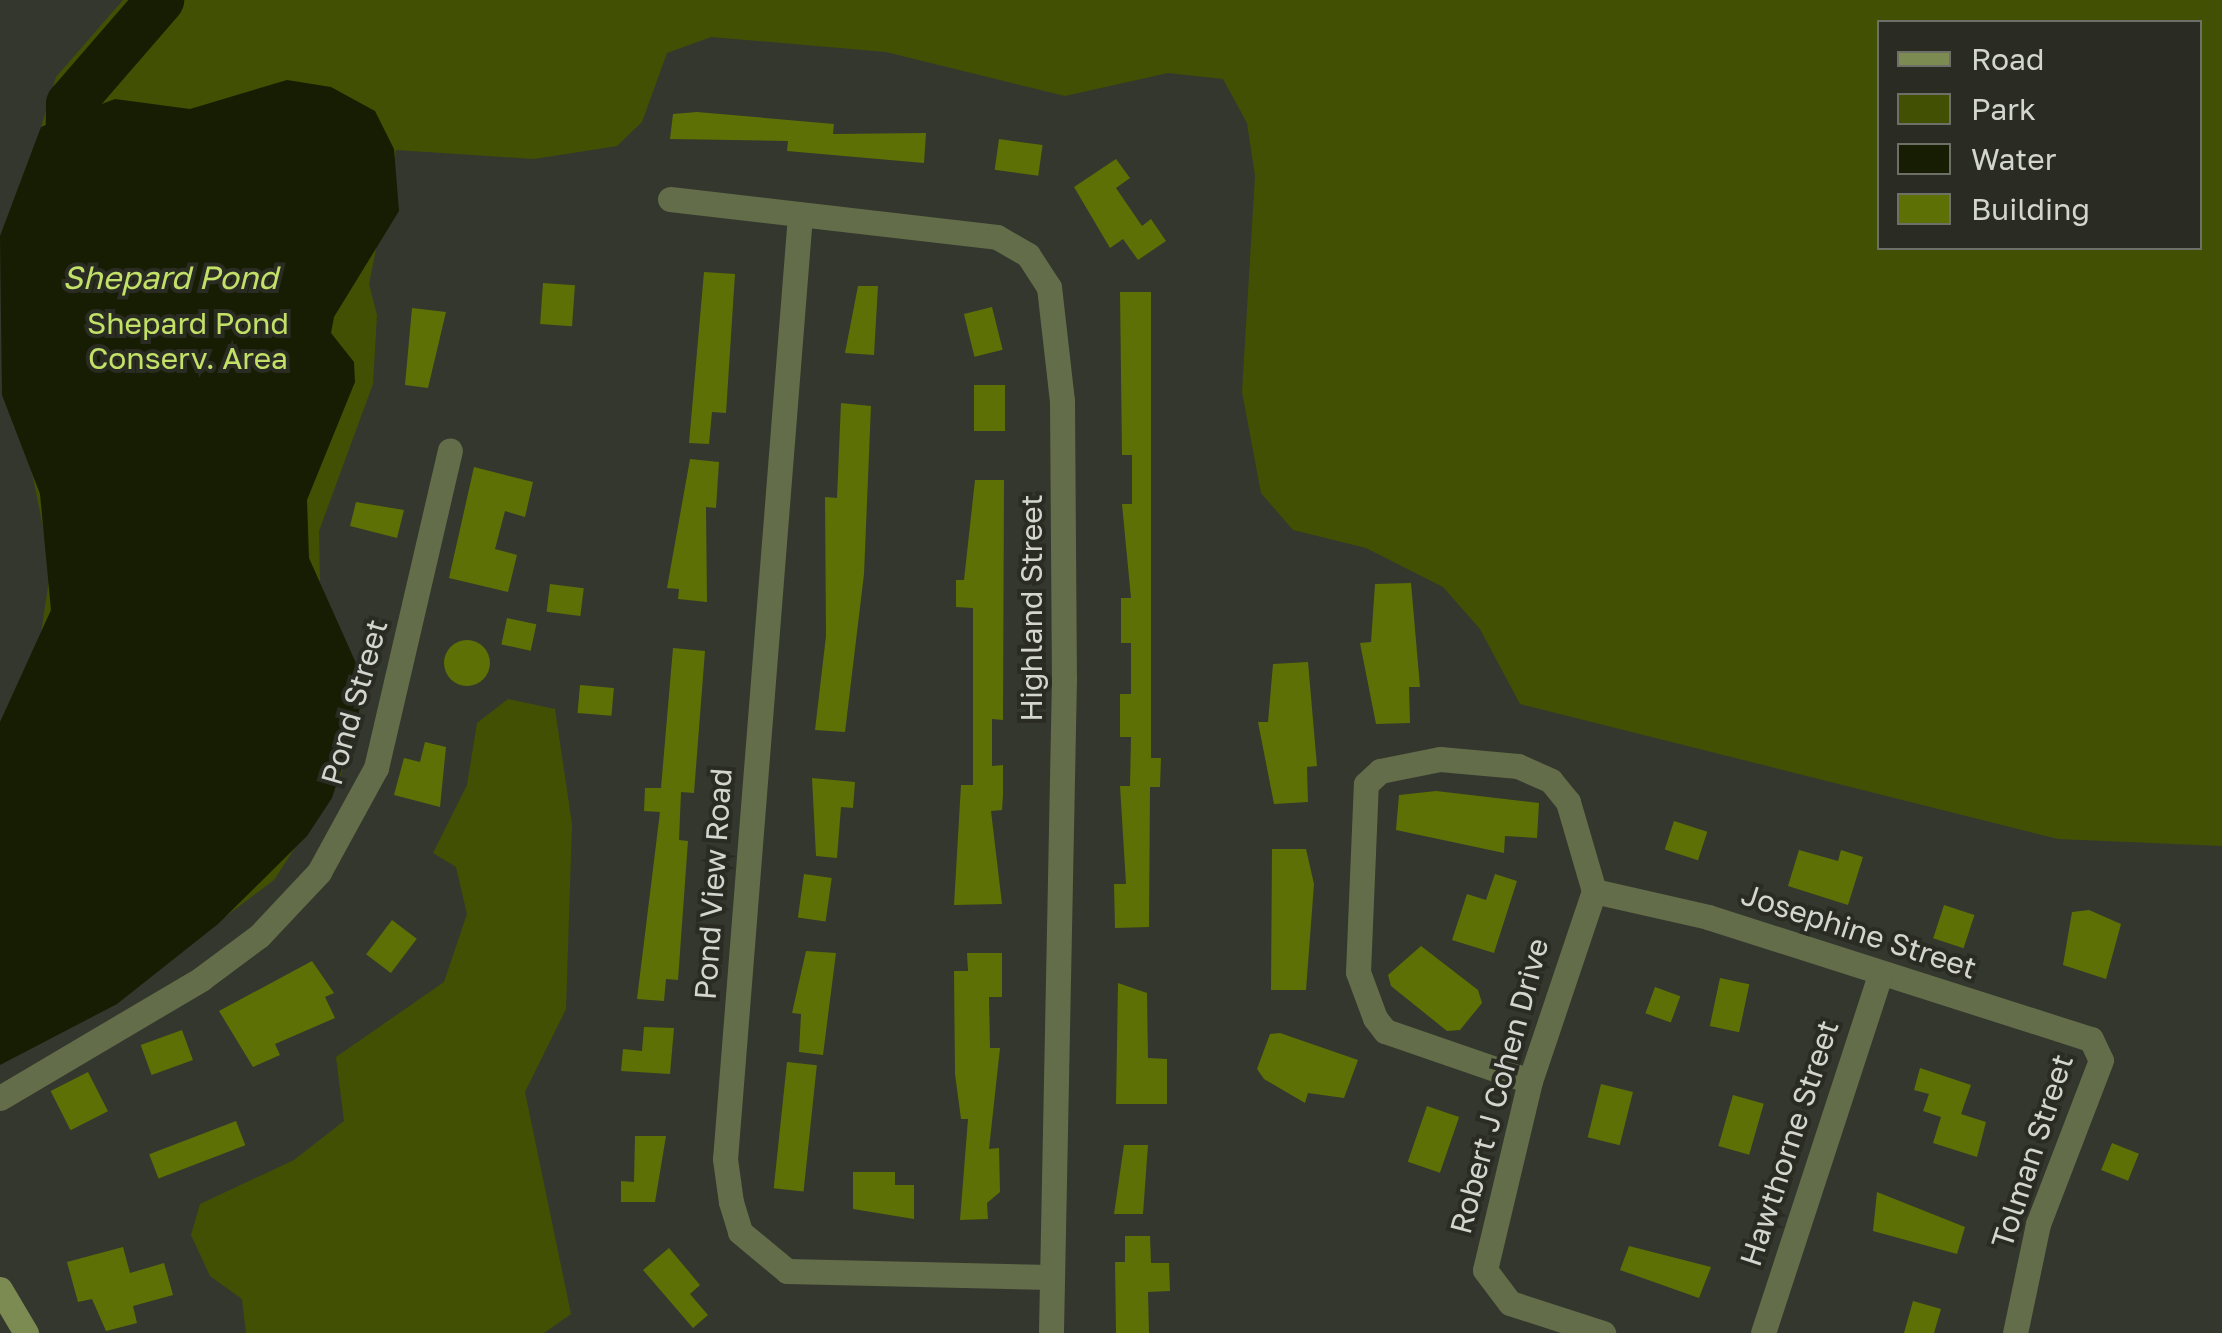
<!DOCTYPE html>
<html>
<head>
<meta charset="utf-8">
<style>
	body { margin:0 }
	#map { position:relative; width:2222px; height:1333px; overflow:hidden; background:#34372d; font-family:"Golos Text",sans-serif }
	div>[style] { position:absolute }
	.green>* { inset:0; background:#425004 }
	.water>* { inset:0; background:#171d02 }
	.river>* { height:48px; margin:-24px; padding:0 24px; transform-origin:24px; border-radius:24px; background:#171d02 }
	.building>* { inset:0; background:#5d7005; transform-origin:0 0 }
	.round { border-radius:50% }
	.minor>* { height:25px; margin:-12.5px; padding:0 12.5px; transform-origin:12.5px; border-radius:12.5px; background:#636d49 }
	.secondary>* { height:25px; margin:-12.5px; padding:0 12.5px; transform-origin:12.5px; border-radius:12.5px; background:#7c8b52 }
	span { translate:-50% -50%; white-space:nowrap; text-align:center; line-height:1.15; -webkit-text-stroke:8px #2a2c24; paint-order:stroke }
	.park-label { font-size:30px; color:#c3e067 }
	.street-label { font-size:30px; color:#d3d5cf }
	.water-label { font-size:32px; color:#c3e168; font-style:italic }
	.legend { position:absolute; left:1877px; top:20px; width:325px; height:230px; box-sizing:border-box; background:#2a2c24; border:2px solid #6e7068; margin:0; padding:12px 18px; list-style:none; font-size:30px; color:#d3d5cf }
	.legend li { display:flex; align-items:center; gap:20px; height:50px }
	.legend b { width:50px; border:2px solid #6e7068 }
</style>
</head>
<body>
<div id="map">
	<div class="green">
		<i style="clip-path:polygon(evenodd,123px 0,2222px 0,2222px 846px,2058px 839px,1520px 704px,1480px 629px,1443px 587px,1366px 548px,1293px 530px,1261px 493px,1242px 392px,1255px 176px,1247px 123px,1223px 79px,1168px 73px,1065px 96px,886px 52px,711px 37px,667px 53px,642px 122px,617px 146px,534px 159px,396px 150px,369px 284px,377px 315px,373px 384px,319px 531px,320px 583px,362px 696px,340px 778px,274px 880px,121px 995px,38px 654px,51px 566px,31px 468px,48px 124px,41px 127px,56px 77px,123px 0,1880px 22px,2200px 22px,2200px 248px,1880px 248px,1880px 22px)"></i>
		<i style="clip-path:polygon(508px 699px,555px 709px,572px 824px,566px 1009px,525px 1092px,571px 1314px,544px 1333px,246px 1333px,242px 1299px,210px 1276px,191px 1235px,200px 1204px,294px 1160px,344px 1121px,336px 1057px,444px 982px,467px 914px,456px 867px,433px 853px,467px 785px,477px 723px)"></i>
	</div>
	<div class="water">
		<i style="clip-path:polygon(287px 80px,331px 87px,375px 111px,394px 149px,399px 211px,334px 317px,331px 333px,354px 362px,355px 382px,307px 500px,309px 558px,364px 681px,358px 718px,332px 798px,307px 836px,218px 924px,117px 1004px,0 1065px,0 722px,51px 610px,40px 494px,2px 395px,0 236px,41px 127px,115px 99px,190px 109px)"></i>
	</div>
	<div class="river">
		<i style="left:69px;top:178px;width:74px;rotate:-89.2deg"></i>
		<i style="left:70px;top:104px;width:138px;rotate:-49.1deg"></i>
	</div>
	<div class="building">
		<i style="clip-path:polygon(697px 112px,834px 124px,833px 134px,926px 133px,924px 163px,787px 151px,788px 141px,670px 139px,673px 114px)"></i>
		<i style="left:999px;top:139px;width:44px;height:31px;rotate:8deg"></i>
		<i style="clip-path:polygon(1116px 159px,1130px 178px,1116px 188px,1142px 226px,1151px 219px,1166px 241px,1138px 260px,1123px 239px,1110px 248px,1074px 187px)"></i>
		<i style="clip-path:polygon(704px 272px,735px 274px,726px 413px,712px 412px,709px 444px,689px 443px)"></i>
		<i style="left:543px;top:283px;width:32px;height:41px;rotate:4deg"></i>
		<i style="clip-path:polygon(858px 286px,878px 286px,874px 355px,845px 353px)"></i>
		<i style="clip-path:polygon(1120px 292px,1151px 292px,1151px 758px,1161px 758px,1160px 787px,1150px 787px,1149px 927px,1115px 928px,1114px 884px,1126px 884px,1120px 786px,1130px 786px,1131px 737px,1120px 737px,1120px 694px,1131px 694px,1131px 643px,1121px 643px,1121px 598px,1131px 598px,1122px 504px,1132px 504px,1132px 455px,1122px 455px)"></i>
		<i style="left:992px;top:307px;width:44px;height:29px;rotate:76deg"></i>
		<i style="clip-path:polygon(412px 308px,446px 312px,428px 388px,405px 385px)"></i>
		<i style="left:974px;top:385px;width:31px;height:46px"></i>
		<i style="clip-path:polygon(841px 403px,871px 406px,864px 574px,845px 732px,815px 730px,826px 636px,825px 497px,837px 498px)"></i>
		<i style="clip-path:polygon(690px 459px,719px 462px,716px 508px,706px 507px,707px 602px,678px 599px,679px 589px,667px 588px)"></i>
		<i style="clip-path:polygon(474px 467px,533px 482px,525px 517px,505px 511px,495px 549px,517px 555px,508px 592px,449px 578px)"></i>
		<i style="clip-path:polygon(975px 480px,1004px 480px,1003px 720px,992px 719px,992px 766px,1003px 765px,1003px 795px,1002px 810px,991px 811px,1002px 904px,954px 905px,961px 785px,973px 785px,973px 608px,956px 607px,956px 580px,964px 580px)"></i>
		<i style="clip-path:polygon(356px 502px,404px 510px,397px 538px,350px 526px)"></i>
		<i style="clip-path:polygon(1411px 583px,1420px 687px,1409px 687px,1410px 723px,1376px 724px,1360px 643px,1371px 642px,1375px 584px)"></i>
		<i style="left:550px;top:584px;width:34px;height:28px;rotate:7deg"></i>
		<i style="left:507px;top:618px;width:30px;height:27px;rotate:12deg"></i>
		<i class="round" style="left:444px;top:640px;width:46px;height:46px"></i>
		<i style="clip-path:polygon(673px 648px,705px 651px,694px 793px,681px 792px,679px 840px,688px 841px,678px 980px,666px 979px,664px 1001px,637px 999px,660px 812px,644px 811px,645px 788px,661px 788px)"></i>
		<i style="clip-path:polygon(1308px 662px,1317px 766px,1307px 767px,1308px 802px,1274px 804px,1258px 722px,1268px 722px,1273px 664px)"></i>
		<i style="left:580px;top:685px;width:34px;height:28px;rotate:5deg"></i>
		<i style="clip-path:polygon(425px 742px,446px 747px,440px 807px,394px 795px,404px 758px,420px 762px)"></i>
		<i style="clip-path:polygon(812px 778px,855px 782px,853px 808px,841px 807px,837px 858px,816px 856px)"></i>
		<i style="clip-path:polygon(1436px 791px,1539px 803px,1537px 838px,1505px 836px,1504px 853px,1396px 830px,1399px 795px)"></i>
		<i style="left:1674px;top:821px;width:35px;height:30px;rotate:18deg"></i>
		<i style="clip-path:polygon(1272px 849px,1306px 849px,1314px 884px,1306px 990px,1271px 990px)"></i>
		<i style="clip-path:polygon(1799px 850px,1838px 861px,1841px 850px,1863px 857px,1848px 905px,1788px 886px)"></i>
		<i style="left:804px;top:874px;width:28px;height:44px;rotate:8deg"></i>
		<i style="clip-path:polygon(1495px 874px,1517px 881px,1494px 953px,1452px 940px,1467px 894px,1486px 900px)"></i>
		<i style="left:1944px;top:905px;width:32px;height:35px;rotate:18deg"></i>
		<i style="clip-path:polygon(2089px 910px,2121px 924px,2106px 979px,2063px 965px,2072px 912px)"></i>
		<i style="left:392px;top:920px;width:31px;height:43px;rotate:37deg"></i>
		<i style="clip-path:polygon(1421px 946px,1478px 990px,1482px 1003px,1460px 1030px,1447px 1031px,1391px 986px,1388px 975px)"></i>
		<i style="clip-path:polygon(806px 951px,836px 953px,823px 1055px,799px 1052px,801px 1014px,792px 1013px)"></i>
		<i style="clip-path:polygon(967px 953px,1002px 953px,1002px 997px,989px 997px,990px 1048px,1000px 1048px,989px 1149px,999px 1148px,1000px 1192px,987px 1203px,988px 1219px,960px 1220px,968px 1119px,961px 1119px,955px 1074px,954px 971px,968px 971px)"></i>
		<i style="clip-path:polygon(312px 961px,334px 993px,325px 997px,335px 1018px,275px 1044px,280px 1055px,253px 1067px,219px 1011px)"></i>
		<i style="left:1720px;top:978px;width:30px;height:49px;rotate:12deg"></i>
		<i style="clip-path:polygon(1118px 983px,1147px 993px,1148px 1058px,1167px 1059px,1167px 1104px,1116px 1104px)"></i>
		<i style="left:1655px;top:987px;width:27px;height:28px;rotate:20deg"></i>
		<i style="clip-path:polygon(644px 1027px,674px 1028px,670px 1074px,621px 1071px,623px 1049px,642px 1051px)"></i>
		<i style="left:182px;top:1030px;width:32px;height:44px;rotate:70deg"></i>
		<i style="clip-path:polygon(1280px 1033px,1358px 1060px,1344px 1098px,1308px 1093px,1305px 1103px,1264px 1079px,1257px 1069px,1270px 1034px)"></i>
		<i style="left:787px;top:1062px;width:30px;height:127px;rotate:6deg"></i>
		<i style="clip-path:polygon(1920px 1068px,1971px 1085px,1961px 1114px,1986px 1122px,1977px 1157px,1933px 1143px,1941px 1117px,1923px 1111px,1929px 1094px,1914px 1090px)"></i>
		<i style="left:88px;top:1072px;width:44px;height:42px;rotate:63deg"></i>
		<i style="left:1601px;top:1084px;width:33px;height:55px;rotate:14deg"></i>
		<i style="left:1733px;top:1095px;width:32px;height:53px;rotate:16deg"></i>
		<i style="left:1427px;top:1106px;width:34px;height:59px;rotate:19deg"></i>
		<i style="left:236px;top:1121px;width:26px;height:93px;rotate:69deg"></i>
		<i style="clip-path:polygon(635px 1136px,666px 1136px,655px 1202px,621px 1202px,621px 1181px,634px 1182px)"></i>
		<i style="left:2112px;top:1143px;width:29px;height:29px;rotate:22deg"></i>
		<i style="clip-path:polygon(1124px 1145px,1148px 1145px,1143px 1214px,1114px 1214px)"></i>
		<i style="clip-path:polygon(853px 1172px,895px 1172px,895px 1185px,914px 1185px,914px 1219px,853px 1209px)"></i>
		<i style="clip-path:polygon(1877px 1192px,1965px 1227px,1957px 1254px,1873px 1231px)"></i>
		<i style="clip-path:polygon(1125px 1236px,1150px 1236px,1151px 1263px,1169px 1263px,1170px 1291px,1148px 1292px,1149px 1333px,1116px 1333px,1115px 1262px,1125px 1262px)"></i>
		<i style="clip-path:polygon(1629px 1246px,1711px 1267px,1699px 1298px,1620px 1270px)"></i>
		<i style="clip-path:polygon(123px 1247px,130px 1273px,164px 1263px,173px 1295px,133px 1306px,137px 1323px,106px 1331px,92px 1299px,78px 1302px,67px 1262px)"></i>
		<i style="clip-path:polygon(669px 1248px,700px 1285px,690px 1294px,708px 1315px,693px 1328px,643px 1270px)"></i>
		<i style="clip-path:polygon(1913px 1301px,1941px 1309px,1934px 1333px,1904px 1333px)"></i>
	</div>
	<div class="minor">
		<i style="left:670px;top:199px;width:329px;rotate:6.6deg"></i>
		<i style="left:997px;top:237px;width:36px;rotate:30deg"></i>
		<i style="left:1028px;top:255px;width:38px;rotate:57deg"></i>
		<i style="left:1049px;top:287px;width:115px;rotate:83.5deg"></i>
		<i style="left:1062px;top:401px;width:277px;rotate:89.6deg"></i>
		<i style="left:1064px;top:678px;width:655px;rotate:91.14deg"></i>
		<i style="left:800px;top:215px;width:947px;rotate:94.54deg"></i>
		<i style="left:725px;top:1159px;width:43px;rotate:82.1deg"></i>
		<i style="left:731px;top:1202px;width:31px;rotate:73deg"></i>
		<i style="left:740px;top:1232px;width:61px;rotate:39.7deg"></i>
		<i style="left:787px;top:1271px;width:264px;rotate:1.3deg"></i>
		<i style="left:1594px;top:891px;width:117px;rotate:12.8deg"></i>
		<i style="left:1708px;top:917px;width:402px;rotate:17.7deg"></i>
		<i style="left:2091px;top:1039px;width:23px;rotate:65deg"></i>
		<i style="left:2101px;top:1060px;width:176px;rotate:111deg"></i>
		<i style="left:2038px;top:1224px;width:111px;rotate:101.9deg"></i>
		<i style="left:1594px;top:891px;width:200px;rotate:108.6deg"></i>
		<i style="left:1530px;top:1081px;width:194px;rotate:103.4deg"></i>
		<i style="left:1485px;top:1270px;width:41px;rotate:52.9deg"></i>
		<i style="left:1510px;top:1303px;width:98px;rotate:17.9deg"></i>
		<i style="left:1530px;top:1081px;width:153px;rotate:-161deg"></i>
		<i style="left:1385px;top:1031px;width:16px;rotate:-128deg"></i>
		<i style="left:1375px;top:1018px;width:49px;rotate:-110.3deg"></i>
		<i style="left:1358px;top:972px;width:188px;rotate:-87.6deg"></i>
		<i style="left:1366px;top:784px;width:19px;rotate:-43deg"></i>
		<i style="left:1380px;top:771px;width:61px;rotate:-11.3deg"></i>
		<i style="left:1440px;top:759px;width:78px;rotate:5.1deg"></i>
		<i style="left:1518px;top:766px;width:36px;rotate:24deg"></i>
		<i style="left:1551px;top:781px;width:27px;rotate:51deg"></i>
		<i style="left:1568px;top:802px;width:93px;rotate:73.7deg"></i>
		<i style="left:0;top:1098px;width:234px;rotate:-30.6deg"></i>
		<i style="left:201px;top:979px;width:72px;rotate:-36.6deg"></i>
		<i style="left:259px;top:936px;width:88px;rotate:-46.8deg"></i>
		<i style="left:319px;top:872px;width:119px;rotate:-61.3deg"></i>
		<i style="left:376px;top:768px;width:326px;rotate:-76.9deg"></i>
		<i style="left:1763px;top:1333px;width:378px;rotate:-71.9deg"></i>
	</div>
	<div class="secondary">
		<i style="left:0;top:1289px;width:51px;rotate:59.4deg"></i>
	</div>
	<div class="park-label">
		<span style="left:188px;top:340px">Shepard Pond<br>Conserv. Area</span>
	</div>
	<div class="street-label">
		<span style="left:1031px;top:608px;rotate:-90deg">Highland Street</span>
		<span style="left:354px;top:702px;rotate:-74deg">Pond Street</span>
		<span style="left:713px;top:884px;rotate:-86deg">Pond View Road</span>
		<span style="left:1859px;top:931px;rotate:18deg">Josephine Street</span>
		<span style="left:1499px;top:1086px;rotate:-75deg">Robert J Cohen Drive</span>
		<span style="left:1789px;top:1143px;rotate:-72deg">Hawthorne Street</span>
		<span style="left:2032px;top:1151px;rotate:-72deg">Tolman Street</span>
	</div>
	<div class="water-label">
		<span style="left:170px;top:277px">Shepard Pond</span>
	</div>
	<ul class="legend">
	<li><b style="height:12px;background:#7c8b52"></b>Road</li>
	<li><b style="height:28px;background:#425004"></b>Park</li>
	<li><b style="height:28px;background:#171d02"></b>Water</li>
	<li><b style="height:28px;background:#5d7005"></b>Building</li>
	</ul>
</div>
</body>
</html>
